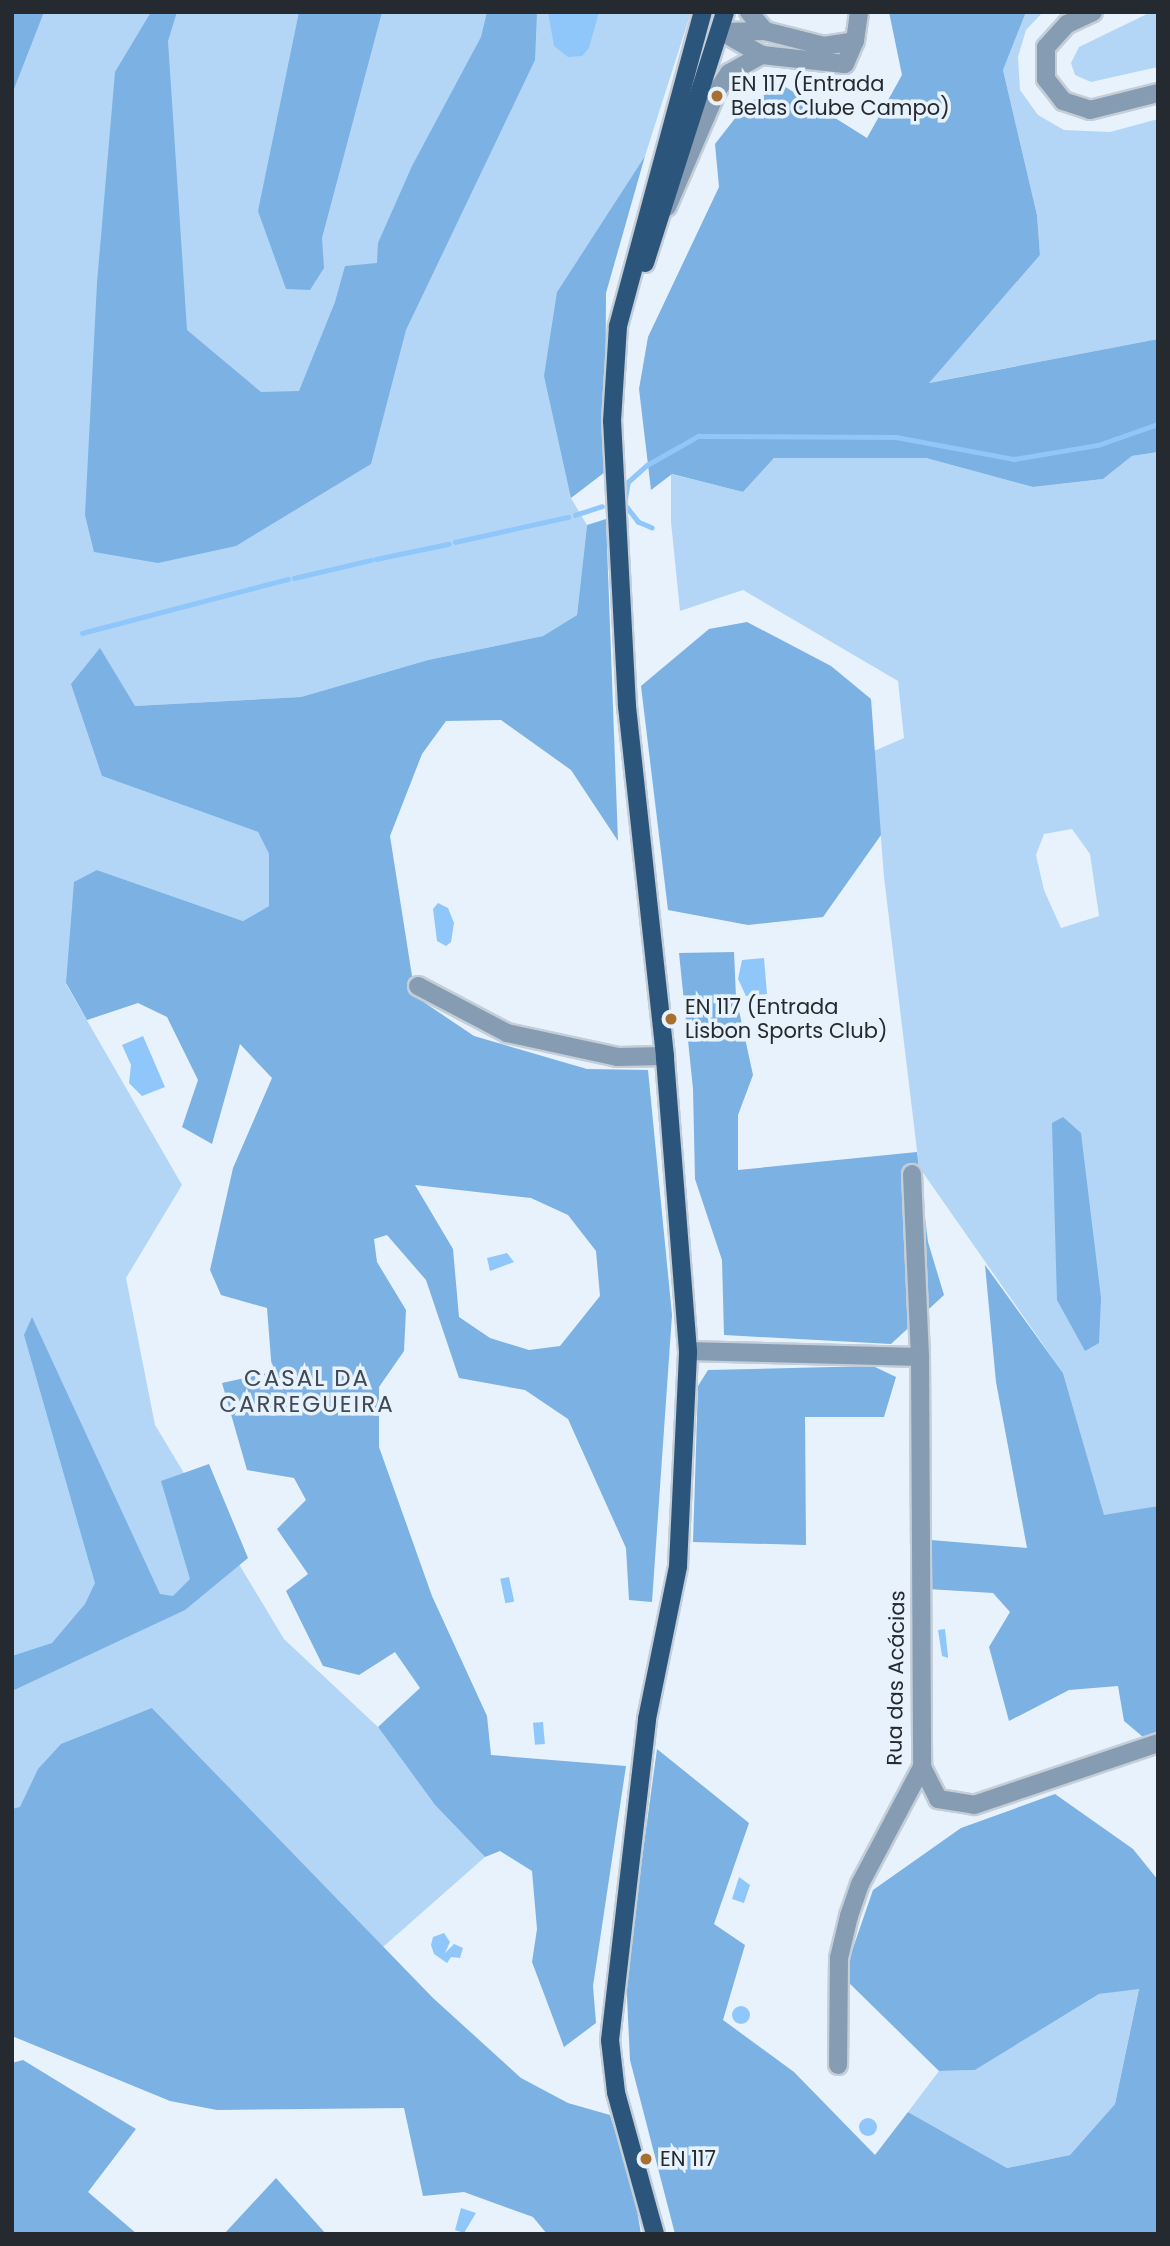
<!DOCTYPE html>
<html>
<head>
<meta charset="utf-8">
<style>
	body { margin:0 }
	#map { position:relative; width:1170px; height:2246px; overflow:hidden; background:#e7f2fd; font-family:Poppins,sans-serif }
	div>[style] { position:absolute }
	.green>* { inset:0; background:#b4d6f6 }
	.forest>* { inset:0; background:#7bb1e3 }
	.water>* { inset:0; background:#90c7fa; transform-origin:0 0 }
	.round { border-radius:50% }
	.stream>* { height:4.5px; margin:-2.25px; padding:0 2.25px; transform-origin:2.25px; border-radius:2.25px; background:#90c7fa }
	.roads { filter:drop-shadow(2px 0 #c4ced8) drop-shadow(-2px 0 #c4ced8) drop-shadow(0 2px #c4ced8) drop-shadow(0 -2px #c4ced8) }
	.minor>* { height:18px; margin:-9px; padding:0 9px; transform-origin:9px; border-radius:9px; background:#859cb2 }
	.major>* { height:18px; margin:-9px; padding:0 9px; transform-origin:9px; border-radius:9px; background:#2b557b }
	.dots>* { width:19px; height:19px; translate:-50% -50%; box-sizing:border-box; border:4px solid #e7f2fd; border-radius:50% }
	span { translate:-50% -50%; white-space:nowrap; text-align:center; line-height:1.15; -webkit-text-stroke:7px #e7f2fd; paint-order:stroke }
	.poi-label { font-size:21px; color:#242a2f }
	.left { translate:0 -50%; text-align:left }
	.street-label { font-size:21px; color:#242a2f }
	.neighbourhood-label { font-size:23px; color:#3f4a56; letter-spacing:2px }
	.frame { position:absolute; inset:0; border:14px solid #242a2f; pointer-events:none }
</style>
</head>
<body>
<div id="map">
	<div class="green">
		<i style="clip-path:polygon(12px 12px,691px 12px,645px 156px,557px 292px,571px 498px,587px 525px,577px 615px,543px 636px,428px 660px,301px 697px,135px 706px,102px 776px,258px 832px,269px 854px,269px 906px,243px 921px,97px 870px,66px 984px,182px 1185px,126px 1278px,155px 1425px,284px 1639px,378px 1727px,435px 1805px,485px 1857px,383px 1947px,152px 1708px,12px 1863px)"></i>
		<i style="clip-path:polygon(1026px 12px,1043px 12px,1026px 30px,1018px 57px,1020px 90px,1038px 115px,1064px 130px,1110px 132px,1158px 119px,1158px 339px,928px 383px,1040px 255px,1037px 215px,1003px 70px)"></i>
		<i style="clip-path:polygon(1151px 12px,1158px 12px,1158px 67px,1091px 82px,1075px 75px,1071px 63px,1079px 47px)"></i>
		<i style="clip-path:polygon(evenodd,1158px 452px,1158px 1506px,1104px 1516px,1063px 1373px,919px 1167px,884px 877px,874px 751px,904px 738px,898px 681px,743px 590px,680px 611px,671px 522px,671px 474px,743px 492px,774px 458px,926px 458px,1033px 487px,1103px 479px,1132px 456px,1158px 452px,1072px 829px,1090px 854px,1099px 916px,1061px 928px,1044px 890px,1036px 855px,1044px 834px,1072px 829px)"></i>
		<i style="clip-path:polygon(1139px 1988px,1115px 2104px,1070px 2155px,1007px 2168px,908px 2112px,939px 2071px,975px 2070px,1099px 1994px)"></i>
	</div>
	<div class="forest">
		<i style="clip-path:polygon(12px 12px,44px 12px,12px 94px)"></i>
		<i style="clip-path:polygon(151px 12px,177px 12px,168px 41px,187px 330px,261px 392px,299px 391px,335px 302px,345px 266px,377px 263px,378px 243px,412px 166px,481px 37px,487px 12px,537px 12px,535px 60px,406px 330px,371px 464px,236px 546px,158px 563px,94px 552px,85px 515px,97px 283px,115px 72px)"></i>
		<i style="clip-path:polygon(299px 12px,382px 12px,322px 238px,324px 268px,310px 290px,286px 289px,258px 211px)"></i>
		<i style="clip-path:polygon(889px 12px,1026px 12px,1003px 70px,1037px 215px,1040px 255px,929px 383px,1158px 339px,1158px 452px,1132px 456px,1103px 479px,1033px 487px,926px 458px,774px 458px,743px 492px,672px 474px,651px 490px,639px 389px,648px 337px,719px 187px,715px 144px,747px 103px,784px 86px,867px 138px,902px 75px)"></i>
		<i style="clip-path:polygon(645px 156px,606px 293px,605px 472px,571px 498px,544px 376px,557px 292px)"></i>
		<i style="clip-path:polygon(evenodd,606px 519px,618px 841px,571px 770px,501px 720px,446px 721px,422px 754px,390px 836px,412px 976px,425px 1003px,474px 1036px,587px 1069px,648px 1070px,672px 1315px,652px 1602px,629px 1600px,626px 1548px,568px 1419px,525px 1390px,459px 1378px,426px 1280px,387px 1235px,374px 1239px,377px 1262px,406px 1310px,404px 1351px,379px 1387px,379px 1447px,432px 1596px,487px 1716px,491px 1755px,626px 1766px,593px 1986px,596px 2023px,564px 2047px,532px 1962px,537px 1929px,532px 1871px,500px 1851px,485px 1857px,435px 1805px,378px 1727px,420px 1688px,395px 1652px,359px 1675px,323px 1666px,286px 1591px,308px 1574px,277px 1529px,306px 1500px,294px 1478px,247px 1470px,222px 1383px,272px 1372px,267px 1308px,221px 1295px,210px 1270px,233px 1168px,272px 1078px,240px 1044px,212px 1144px,182px 1127px,198px 1080px,167px 1017px,138px 1003px,87px 1020px,66px 983px,74px 882px,97px 870px,243px 921px,269px 906px,269px 854px,258px 832px,102px 776px,71px 684px,100px 648px,135px 706px,301px 697px,428px 660px,543px 636px,577px 615px,587px 525px,606px 519px,415px 1185px,531px 1198px,568px 1215px,596px 1251px,600px 1296px,560px 1346px,529px 1350px,490px 1338px,459px 1317px,453px 1249px,415px 1185px)"></i>
		<i style="clip-path:polygon(747px 622px,831px 666px,871px 699px,881px 835px,823px 917px,748px 925px,668px 910px,641px 686px,709px 629px)"></i>
		<i style="clip-path:polygon(734px 952px,736px 997px,753px 1075px,738px 1115px,738px 1170px,917px 1152px,928px 1242px,944px 1295px,891px 1344px,724px 1335px,722px 1260px,695px 1179px,693px 1089px,679px 953px)"></i>
		<i style="clip-path:polygon(1063px 1117px,1081px 1133px,1101px 1298px,1099px 1343px,1085px 1351px,1057px 1300px,1052px 1123px)"></i>
		<i style="clip-path:polygon(985px 1265px,1063px 1373px,1104px 1515px,1158px 1506px,1158px 1731px,1143px 1737px,1124px 1721px,1118px 1686px,1069px 1690px,1009px 1721px,989px 1647px,1010px 1612px,993px 1593px,928px 1589px,931px 1540px,1027px 1548px,996px 1382px)"></i>
		<i style="clip-path:polygon(32px 1317px,160px 1594px,173px 1596px,190px 1579px,161px 1481px,209px 1464px,248px 1558px,185px 1610px,12px 1691px,12px 1656px,52px 1643px,85px 1604px,95px 1583px,24px 1335px)"></i>
		<i style="clip-path:polygon(873px 1366px,896px 1377px,884px 1417px,805px 1417px,806px 1545px,693px 1542px,698px 1386px,708px 1370px)"></i>
		<i style="clip-path:polygon(152px 1708px,433px 1998px,521px 2078px,568px 2103px,610px 2115px,634px 2192px,641px 2234px,547px 2234px,533px 2217px,464px 2192px,423px 2196px,404px 2108px,217px 2110px,170px 2101px,12px 2036px,12px 1809px,20px 1807px,38px 1769px,61px 1744px)"></i>
		<i style="clip-path:polygon(657px 1749px,749px 1823px,714px 1924px,745px 1945px,723px 2020px,794px 2072px,875px 2155px,908px 2112px,1007px 2168px,1070px 2155px,1115px 2104px,1139px 1989px,1099px 1994px,975px 2070px,939px 2071px,843px 1977px,873px 1890px,961px 1828px,1055px 1794px,1133px 1849px,1158px 1880px,1158px 2234px,675px 2234px,630px 2060px,626px 1976px)"></i>
		<i style="clip-path:polygon(23px 2060px,136px 2129px,88px 2192px,137px 2234px,12px 2234px,12px 2063px)"></i>
		<i style="clip-path:polygon(276px 2178px,326px 2234px,224px 2234px)"></i>
	</div>
	<div class="water">
		<i style="clip-path:polygon(548px 12px,599px 12px,589px 48px,582px 56px,568px 57px,554px 46px)"></i>
		<i style="clip-path:polygon(438px 903px,448px 908px,454px 923px,451px 942px,446px 946px,437px 941px,433px 909px)"></i>
		<i style="clip-path:polygon(764px 958px,767px 994px,746px 996px,738px 979px,742px 960px)"></i>
		<i style="clip-path:polygon(143px 1036px,165px 1087px,142px 1096px,129px 1083px,131px 1065px,122px 1045px)"></i>
		<i style="clip-path:polygon(507px 1253px,514px 1262px,490px 1271px,487px 1258px)"></i>
		<i style="left:509px;top:1577px;width:25px;height:9px;rotate:78deg"></i>
		<i style="clip-path:polygon(945px 1629px,948px 1656px,948px 1658px,942px 1656px,938px 1630px)"></i>
		<i style="left:543px;top:1722px;width:22px;height:10px;rotate:85deg"></i>
		<i style="clip-path:polygon(739px 1877px,750px 1885px,744px 1903px,732px 1899px)"></i>
		<i style="clip-path:polygon(444px 1933px,450px 1942px,445px 1953px,454px 1944px,463px 1948px,460px 1958px,451px 1957px,447px 1963px,434px 1954px,431px 1945px,433px 1937px)"></i>
		<i class="round" style="left:732px;top:2006px;width:18px;height:18px"></i>
		<i class="round" style="left:859px;top:2118px;width:18px;height:18px"></i>
		<i style="clip-path:polygon(461px 2208px,476px 2213px,464px 2233px,455px 2230px)"></i>
	</div>
	<div class="stream">
		<i style="left:575px;top:515px;width:28px;rotate:-18deg"></i>
		<i style="left:652px;top:528px;width:15px;rotate:-157deg"></i>
		<i style="left:638px;top:522px;width:23px;rotate:-128deg"></i>
		<i style="left:624px;top:504px;width:22px;rotate:-80deg"></i>
		<i style="left:628px;top:482px;width:25px;rotate:-42deg"></i>
		<i style="left:647px;top:465px;width:59px;rotate:-29.6deg"></i>
		<i style="left:698px;top:436px;width:198px;rotate:0.3deg"></i>
		<i style="left:896px;top:437px;width:120px;rotate:10.6deg"></i>
		<i style="left:1014px;top:459px;width:85px;rotate:-9.5deg"></i>
		<i style="left:1098px;top:445px;width:64px;rotate:-19.3deg"></i>
		<i style="left:455px;top:542px;width:116px;rotate:-12.5deg"></i>
		<i style="left:376px;top:559px;width:74px;rotate:-11.8deg"></i>
		<i style="left:294px;top:578px;width:79px;rotate:-13.2deg"></i>
		<i style="left:82px;top:633px;width:213px;rotate:-14.7deg"></i>
	</div>
	<div class="roads">
		<div class="minor">
			<i style="left:749px;top:12px;width:25px;rotate:50deg"></i>
			<i style="left:1093px;top:12px;width:29px;rotate:155deg"></i>
			<i style="left:1067px;top:24px;width:31px;rotate:132deg"></i>
			<i style="left:1046px;top:47px;width:32px;rotate:90deg"></i>
			<i style="left:1046px;top:79px;width:28px;rotate:52deg"></i>
			<i style="left:1063px;top:101px;width:28px;rotate:18deg"></i>
			<i style="left:1090px;top:110px;width:70px;rotate:-14deg"></i>
			<i style="left:722px;top:32px;width:46px;rotate:29.9deg"></i>
			<i style="left:762px;top:55px;width:83px;rotate:6.2deg"></i>
			<i style="left:845px;top:64px;width:25px;rotate:-67deg"></i>
			<i style="left:855px;top:41px;width:29px;rotate:-82deg"></i>
			<i style="left:722px;top:32px;width:43px;rotate:-1.3deg"></i>
			<i style="left:765px;top:31px;width:61px;rotate:14.3deg"></i>
			<i style="left:824px;top:46px;width:31px;rotate:-9deg"></i>
			<i style="left:667px;top:207px;width:126px;rotate:-66.7deg"></i>
			<i style="left:717px;top:91px;width:22px;rotate:-56deg"></i>
			<i style="left:729px;top:73px;width:38px;rotate:-29deg"></i>
			<i style="left:418px;top:986px;width:101px;rotate:27.8deg"></i>
			<i style="left:507px;top:1033px;width:114px;rotate:12.2deg"></i>
			<i style="left:618px;top:1057px;width:47px;rotate:-1.2deg"></i>
			<i style="left:912px;top:1174px;width:183px;rotate:87.5deg"></i>
			<i style="left:688px;top:1351px;width:232px;rotate:1.5deg"></i>
			<i style="left:920px;top:1357px;width:410px;rotate:89.7deg"></i>
			<i style="left:922px;top:1767px;width:132px;rotate:117.9deg"></i>
			<i style="left:860px;top:1884px;width:34px;rotate:109deg"></i>
			<i style="left:849px;top:1916px;width:43px;rotate:103.4deg"></i>
			<i style="left:839px;top:1958px;width:107px;rotate:90.5deg"></i>
			<i style="left:922px;top:1767px;width:36px;rotate:63deg"></i>
			<i style="left:938px;top:1799px;width:36px;rotate:9deg"></i>
			<i style="left:974px;top:1805px;width:194px;rotate:-18.6deg"></i>
		</div>
		<div class="major">
			<i style="left:645px;top:263px;width:263px;rotate:-72.3deg"></i>
			<i style="left:655px;top:2234px;width:147px;rotate:-105.4deg"></i>
			<i style="left:616px;top:2092px;width:52px;rotate:-96.6deg"></i>
			<i style="left:610px;top:2040px;width:323px;rotate:-83.4deg"></i>
			<i style="left:647px;top:1719px;width:156px;rotate:-78.5deg"></i>
			<i style="left:678px;top:1566px;width:215px;rotate:-87.3deg"></i>
			<i style="left:688px;top:1351px;width:296px;rotate:-94.5deg"></i>
			<i style="left:665px;top:1056px;width:352px;rotate:-96.2deg"></i>
			<i style="left:627px;top:706px;width:285px;rotate:-93deg"></i>
			<i style="left:612px;top:421px;width:95px;rotate:-86.4deg"></i>
			<i style="left:618px;top:326px;width:325px;rotate:-74.9deg"></i>
		</div>
	</div>
	<div class="dots">
		<i style="left:717px;top:96px;background:#a8702e"></i>
		<i style="left:671px;top:1019px;background:#a8702e"></i>
		<i style="left:646px;top:2159px;background:#a8702e"></i>
	</div>
	<div class="poi-label">
		<span class="left" style="left:731px;top:96px">EN 117 (Entrada<br>Belas Clube Campo)</span>
		<span class="left" style="left:685px;top:1019px">EN 117 (Entrada<br>Lisbon Sports Club)</span>
		<span class="left" style="left:660px;top:2159px">EN 117</span>
	</div>
	<div class="street-label">
		<span style="left:896px;top:1678px;rotate:-89deg">Rua das Acácias</span>
	</div>
	<div class="neighbourhood-label">
		<span style="left:307px;top:1391px">CASAL DA<br>CARREGUEIRA</span>
	</div>
	<div class="frame"></div>
</div>
</body>
</html>
